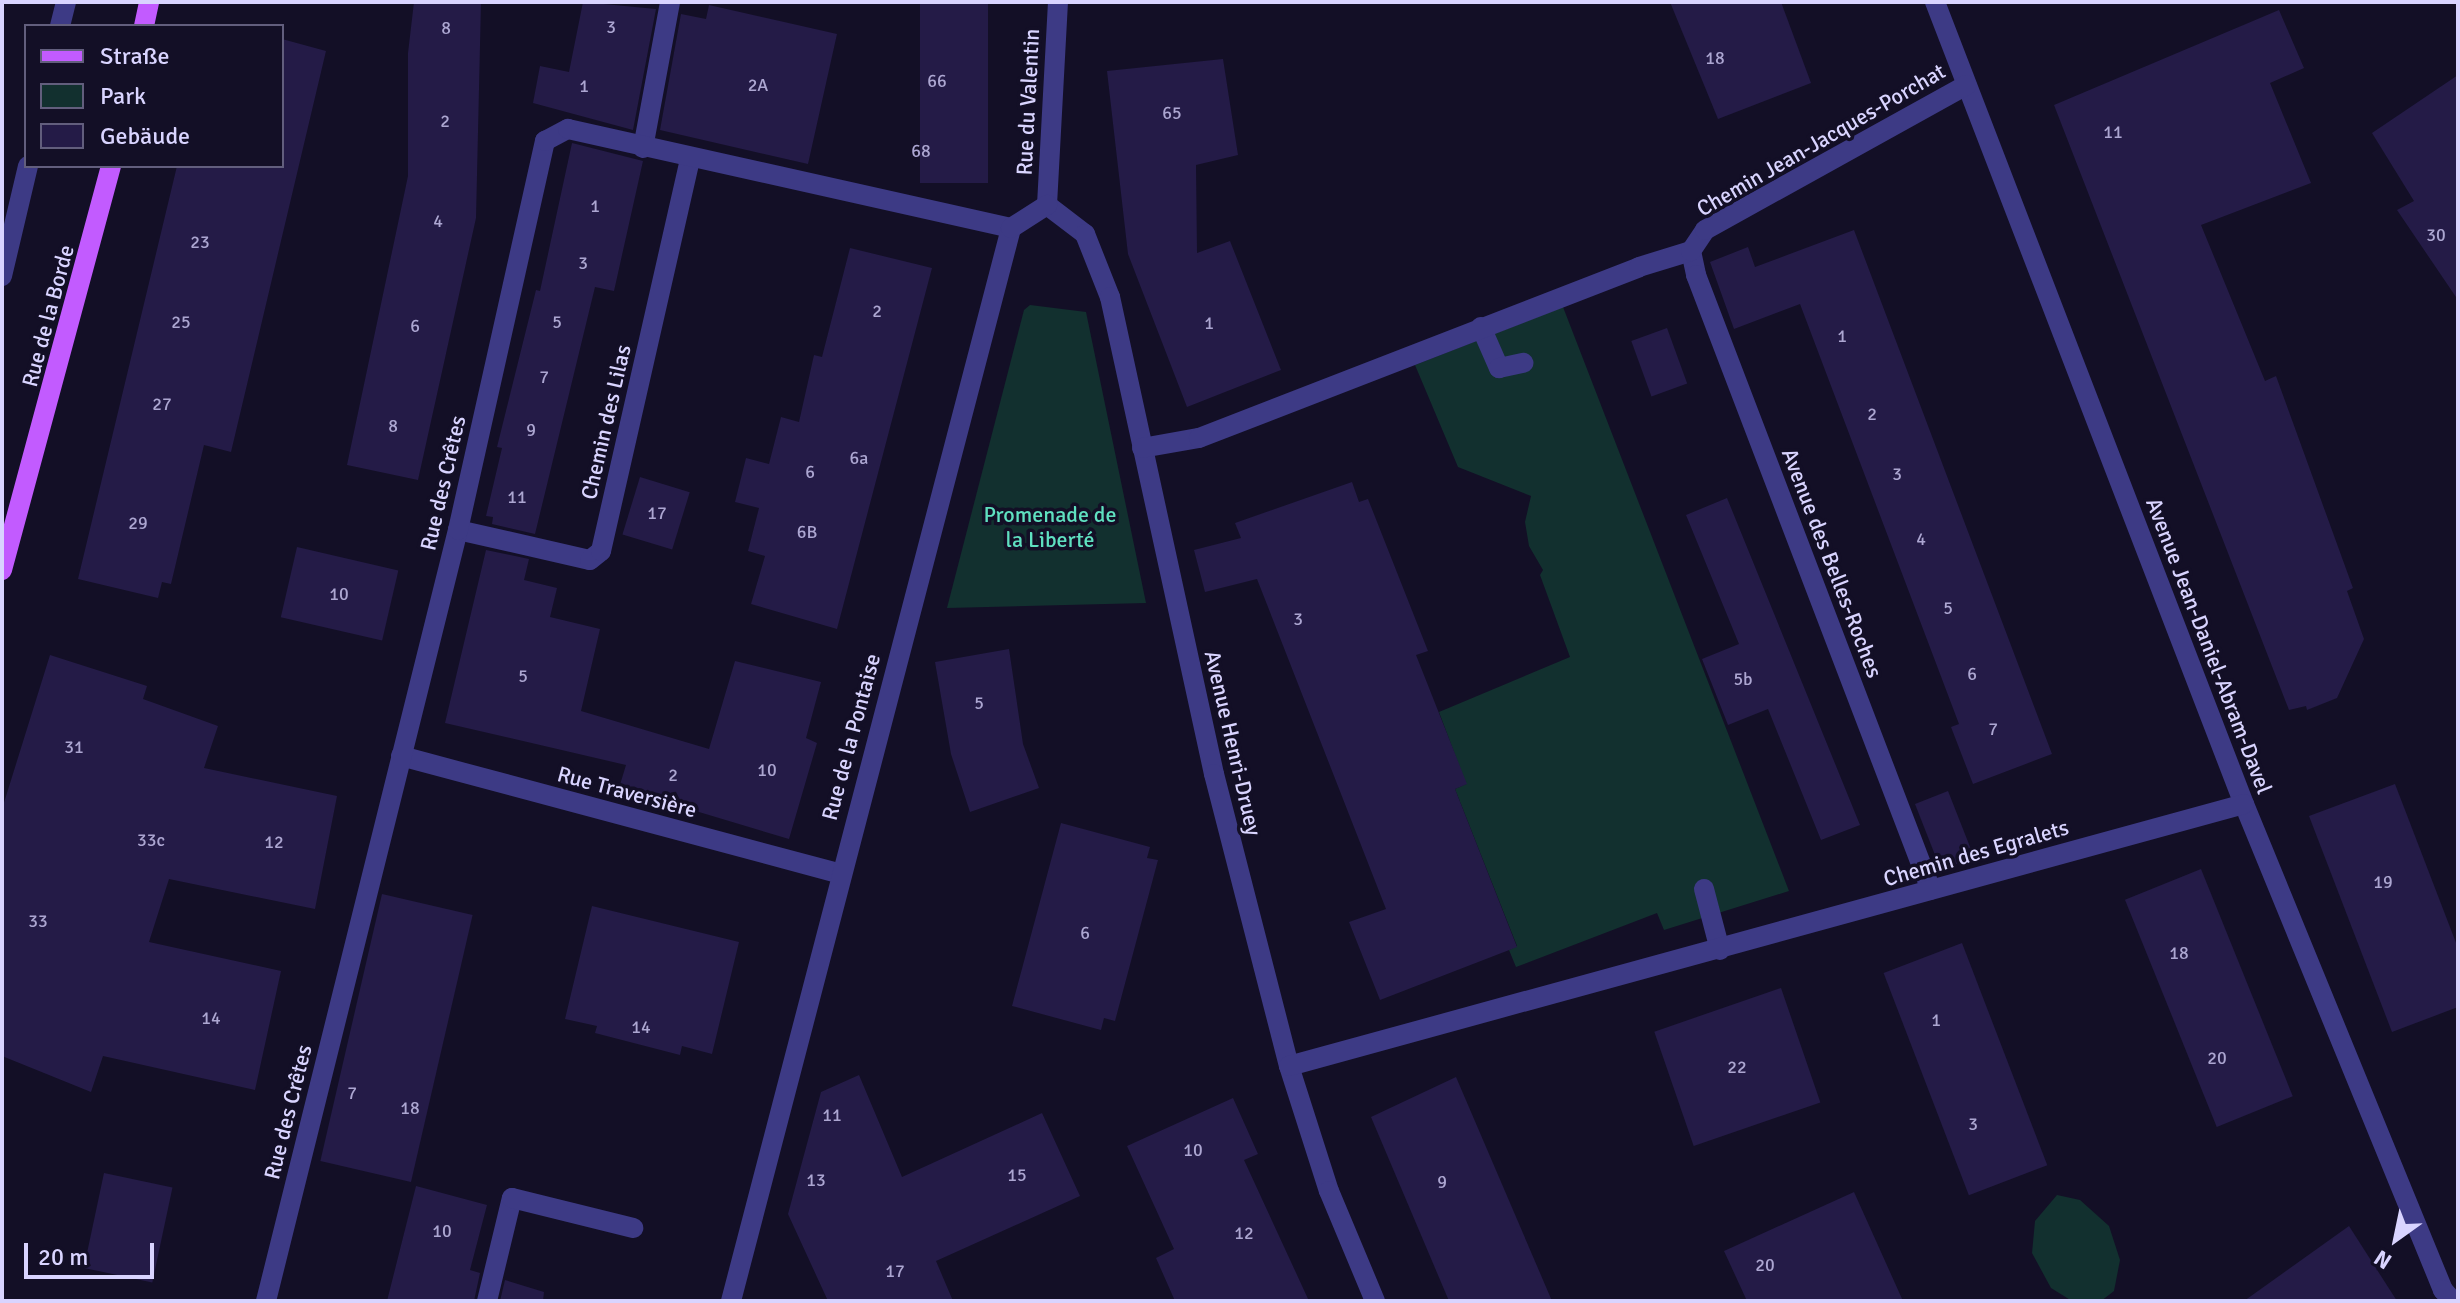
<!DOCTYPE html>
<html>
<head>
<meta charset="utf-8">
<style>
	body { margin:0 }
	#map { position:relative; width:2460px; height:1303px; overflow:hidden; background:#130f26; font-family:Signika,sans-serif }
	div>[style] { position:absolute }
	.green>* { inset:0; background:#12302f }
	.building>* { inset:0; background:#241b47; transform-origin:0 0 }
	.minor>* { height:20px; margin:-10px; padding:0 10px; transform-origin:10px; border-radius:10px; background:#3d3a85 }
	.major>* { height:20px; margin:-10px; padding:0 10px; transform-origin:10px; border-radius:10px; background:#c25bff }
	span { translate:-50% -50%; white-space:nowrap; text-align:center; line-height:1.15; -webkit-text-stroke:7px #130f26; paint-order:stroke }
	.number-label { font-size:18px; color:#aca6d1 }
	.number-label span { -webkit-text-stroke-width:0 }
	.street-label { font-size:22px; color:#d9d4ff }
	.park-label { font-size:22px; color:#5fe0c0 }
	.frame { position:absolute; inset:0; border:4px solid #d9d4ff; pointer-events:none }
	.legend { position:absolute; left:24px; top:24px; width:260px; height:144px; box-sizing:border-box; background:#130f26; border:2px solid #625e7d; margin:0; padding:10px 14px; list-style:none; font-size:24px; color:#d9d4ff }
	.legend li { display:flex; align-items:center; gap:16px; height:40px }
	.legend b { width:40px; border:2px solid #625e7d }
	.north { position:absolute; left:2356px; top:1199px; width:80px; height:80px; -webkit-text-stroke:6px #130f26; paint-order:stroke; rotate:213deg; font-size:22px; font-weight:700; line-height:32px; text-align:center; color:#d9d4ff }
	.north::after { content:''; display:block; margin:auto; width:28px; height:36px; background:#d9d4ff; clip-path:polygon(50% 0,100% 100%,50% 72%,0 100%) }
	.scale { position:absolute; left:24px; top:1243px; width:130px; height:36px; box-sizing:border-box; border:4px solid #d9d4ff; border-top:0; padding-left:10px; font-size:24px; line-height:28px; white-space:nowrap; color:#d9d4ff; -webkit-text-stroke:6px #130f26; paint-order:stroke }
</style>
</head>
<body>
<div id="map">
	<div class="green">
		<i style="clip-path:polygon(1030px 305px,1086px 312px,1146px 603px,947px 608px,1024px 310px)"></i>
		<i style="clip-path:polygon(1563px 307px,1789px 891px,1664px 930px,1657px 913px,1516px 967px,1509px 950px,1517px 946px,1455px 789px,1466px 784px,1439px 712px,1570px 657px,1540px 575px,1543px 570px,1529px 546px,1525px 522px,1531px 496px,1458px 467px,1415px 365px)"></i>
		<i style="clip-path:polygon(2057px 1195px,2080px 1200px,2109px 1226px,2120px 1260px,2114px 1291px,2101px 1301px,2072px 1301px,2051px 1288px,2032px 1253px,2035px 1221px)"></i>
	</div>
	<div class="building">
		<i style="clip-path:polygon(414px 2px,481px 2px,476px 218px,418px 480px,347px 465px,408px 176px,408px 53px)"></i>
		<i style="clip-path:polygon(583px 2px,656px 9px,633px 130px,533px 103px,540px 66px,569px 72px)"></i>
		<i style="left:920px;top:2px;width:68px;height:181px"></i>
		<i style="clip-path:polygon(1670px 2px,1781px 2px,1811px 83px,1718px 119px)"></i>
		<i style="clip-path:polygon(709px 5px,837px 34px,808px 164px,660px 130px,681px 14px,706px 19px)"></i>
		<i style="clip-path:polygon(2279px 10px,2304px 68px,2270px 83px,2311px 183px,2201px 225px,2265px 381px,2276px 376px,2353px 588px,2347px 591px,2364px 639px,2337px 698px,2307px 710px,2306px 706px,2289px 710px,2054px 105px)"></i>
		<i style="clip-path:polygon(282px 39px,326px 51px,231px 452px,204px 445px,171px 584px,162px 582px,158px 598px,78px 579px,177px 166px,282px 166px)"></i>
		<i style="clip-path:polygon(1223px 59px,1238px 155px,1196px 165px,1197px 253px,1230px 241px,1281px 370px,1187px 407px,1128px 254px,1107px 71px)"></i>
		<i style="clip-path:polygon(2458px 75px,2458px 300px,2397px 210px,2414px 201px,2372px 133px)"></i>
		<i style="clip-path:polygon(572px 143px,643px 161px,614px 291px,595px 287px,535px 534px,492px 524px,493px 517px,486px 516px,502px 448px,497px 447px,536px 290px,540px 291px)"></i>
		<i style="clip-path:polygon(1854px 230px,2052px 754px,1973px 784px,1951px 727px,1959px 724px,1800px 304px,1734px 329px,1710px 262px,1748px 247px,1755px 267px)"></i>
		<i style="clip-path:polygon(850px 248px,932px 268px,837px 629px,751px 604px,765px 556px,748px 551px,759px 508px,735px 502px,746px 458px,769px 464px,781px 417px,799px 422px,814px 355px,822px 357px)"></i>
		<i style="left:1667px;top:328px;width:59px;height:38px;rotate:70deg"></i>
		<i style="left:640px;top:477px;width:52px;height:60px;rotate:17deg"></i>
		<i style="clip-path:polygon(1352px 482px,1359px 502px,1368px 499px,1428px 651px,1416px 655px,1467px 784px,1455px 789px,1517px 947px,1380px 1000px,1349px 922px,1386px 909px,1257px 579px,1205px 592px,1194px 550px,1241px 538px,1235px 523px)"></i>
		<i style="clip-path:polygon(1727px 498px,1860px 825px,1821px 840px,1768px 709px,1728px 725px,1702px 659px,1739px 644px,1686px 515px)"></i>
		<i style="left:297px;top:547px;width:104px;height:72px;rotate:13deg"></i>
		<i style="clip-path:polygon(486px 550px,529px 559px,524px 580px,557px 588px,550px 617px,600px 629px,581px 711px,709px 749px,735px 661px,821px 682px,806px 738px,817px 743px,789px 839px,619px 788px,626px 765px,445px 723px)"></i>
		<i style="clip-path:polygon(1009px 649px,1023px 744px,1039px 788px,970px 812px,951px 754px,935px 662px)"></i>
		<i style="clip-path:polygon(50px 655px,147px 686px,143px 699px,218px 726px,204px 768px,337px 796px,315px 909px,169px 879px,149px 942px,281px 971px,255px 1090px,103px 1056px,91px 1092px,2px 1056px,2px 809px)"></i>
		<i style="clip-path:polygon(2395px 784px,2458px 948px,2458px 1007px,2392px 1032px,2309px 816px)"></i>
		<i style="clip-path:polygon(1948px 791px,1974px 857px,1949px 867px,1937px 860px,1915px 804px)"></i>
		<i style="clip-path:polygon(1061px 823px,1150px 847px,1147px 858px,1158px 860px,1115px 1021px,1104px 1018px,1101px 1030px,1012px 1006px)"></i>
		<i style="left:2201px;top:869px;width:245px;height:82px;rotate:68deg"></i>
		<i style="left:382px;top:894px;width:93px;height:274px;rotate:13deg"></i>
		<i style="clip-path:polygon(592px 906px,739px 942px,712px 1054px,682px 1046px,680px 1055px,595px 1033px,597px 1026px,565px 1019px)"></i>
		<i style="left:1962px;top:943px;width:238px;height:84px;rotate:69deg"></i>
		<i style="left:1781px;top:988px;width:121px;height:134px;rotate:71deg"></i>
		<i style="clip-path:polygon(859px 1075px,902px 1177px,1042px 1113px,1080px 1196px,936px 1261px,953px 1301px,828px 1301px,788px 1214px,821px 1092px)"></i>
		<i style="clip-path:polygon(1456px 1077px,1552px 1301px,1449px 1301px,1371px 1117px)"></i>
		<i style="clip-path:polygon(1233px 1098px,1258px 1154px,1244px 1160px,1309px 1301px,1175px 1301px,1156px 1258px,1174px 1249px,1127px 1146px)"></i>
		<i style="left:104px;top:1173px;width:70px;height:97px;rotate:12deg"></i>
		<i style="clip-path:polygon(416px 1186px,487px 1205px,470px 1270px,480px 1273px,474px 1301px,387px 1301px)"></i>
		<i style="clip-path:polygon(1854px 1192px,1903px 1301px,1747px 1301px,1724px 1251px)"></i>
		<i style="clip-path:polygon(2349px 1226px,2397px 1301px,2244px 1301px)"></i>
		<i style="clip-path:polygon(505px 1280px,544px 1292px,543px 1301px,500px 1301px)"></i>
	</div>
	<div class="minor">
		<i style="left:1935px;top:2px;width:859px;rotate:68.93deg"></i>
		<i style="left:2244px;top:804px;width:525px;rotate:67.73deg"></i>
		<i style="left:2443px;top:1290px;width:15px;rotate:48deg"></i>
		<i style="left:60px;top:26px;width:25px;rotate:-76deg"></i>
		<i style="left:643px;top:148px;width:148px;rotate:-79.5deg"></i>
		<i style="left:1047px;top:205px;width:48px;rotate:37.3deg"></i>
		<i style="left:1085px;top:234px;width:68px;rotate:68.4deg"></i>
		<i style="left:1110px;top:297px;width:488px;rotate:77.7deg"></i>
		<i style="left:1214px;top:774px;width:301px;rotate:75.6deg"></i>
		<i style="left:1289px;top:1066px;width:131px;rotate:72.3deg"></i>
		<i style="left:1329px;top:1191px;width:119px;rotate:67.3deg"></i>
		<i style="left:1047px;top:205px;width:203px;rotate:-86.9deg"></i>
		<i style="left:1691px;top:251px;width:25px;rotate:78deg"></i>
		<i style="left:1696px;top:275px;width:658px;rotate:69.09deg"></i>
		<i style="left:2px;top:276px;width:113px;rotate:-76.7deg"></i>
		<i style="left:1481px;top:327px;width:45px;rotate:66.3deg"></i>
		<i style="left:1499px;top:368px;width:25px;rotate:-12deg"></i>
		<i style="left:1142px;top:448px;width:58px;rotate:-10deg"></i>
		<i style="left:1199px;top:438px;width:472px;rotate:-21.2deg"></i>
		<i style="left:1639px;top:267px;width:54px;rotate:-17.1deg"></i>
		<i style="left:1691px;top:251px;width:25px;rotate:-56deg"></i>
		<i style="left:1705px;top:230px;width:299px;rotate:-29deg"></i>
		<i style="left:458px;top:530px;width:135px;rotate:12.8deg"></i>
		<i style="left:590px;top:560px;width:14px;rotate:-39deg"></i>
		<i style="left:601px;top:551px;width:402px;rotate:-77.2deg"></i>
		<i style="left:401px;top:756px;width:455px;rotate:15deg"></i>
		<i style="left:1704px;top:889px;width:63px;rotate:75.3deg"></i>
		<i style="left:1289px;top:1066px;width:990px;rotate:-15.34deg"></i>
		<i style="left:266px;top:1301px;width:795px;rotate:-76.02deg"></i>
		<i style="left:458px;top:530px;width:399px;rotate:-77.4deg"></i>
		<i style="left:545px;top:141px;width:26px;rotate:-28deg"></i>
		<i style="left:568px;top:129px;width:454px;rotate:12.6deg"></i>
		<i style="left:487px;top:1301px;width:106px;rotate:-76.4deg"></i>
		<i style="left:512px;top:1198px;width:125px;rotate:13.9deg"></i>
		<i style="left:731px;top:1301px;width:1109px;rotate:-75.37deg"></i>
		<i style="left:1011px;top:228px;width:43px;rotate:-32.6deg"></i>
	</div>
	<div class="major">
		<i style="left:144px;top:26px;width:25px;rotate:-78deg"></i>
		<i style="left:2px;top:570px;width:418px;rotate:-74.9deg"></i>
	</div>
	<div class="number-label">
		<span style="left:611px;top:27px">3</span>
		<span style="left:446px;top:28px">8</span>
		<span style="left:1715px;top:58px">18</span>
		<span style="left:937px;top:81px">66</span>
		<span style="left:758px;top:85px">2A</span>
		<span style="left:584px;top:86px">1</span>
		<span style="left:1172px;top:113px">65</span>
		<span style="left:445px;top:121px">2</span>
		<span style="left:2113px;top:132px">11</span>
		<span style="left:921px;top:151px">68</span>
		<span style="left:595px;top:206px">1</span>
		<span style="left:438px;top:221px">4</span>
		<span style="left:2436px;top:235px">30</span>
		<span style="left:200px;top:242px">23</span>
		<span style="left:583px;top:263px">3</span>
		<span style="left:877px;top:311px">2</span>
		<span style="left:181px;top:322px">25</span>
		<span style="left:557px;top:322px">5</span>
		<span style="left:1209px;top:323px">1</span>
		<span style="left:415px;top:326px">6</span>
		<span style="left:1842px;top:336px">1</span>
		<span style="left:544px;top:377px">7</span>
		<span style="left:162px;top:404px">27</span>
		<span style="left:1872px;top:414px">2</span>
		<span style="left:393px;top:426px">8</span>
		<span style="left:531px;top:430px">9</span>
		<span style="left:859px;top:458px">6a</span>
		<span style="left:810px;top:472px">6</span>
		<span style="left:1897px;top:474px">3</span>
		<span style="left:517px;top:497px">11</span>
		<span style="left:657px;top:513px">17</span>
		<span style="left:138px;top:523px">29</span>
		<span style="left:807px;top:532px">6B</span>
		<span style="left:1921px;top:539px">4</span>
		<span style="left:339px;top:594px">10</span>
		<span style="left:1948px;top:608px">5</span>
		<span style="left:1298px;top:619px">3</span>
		<span style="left:1972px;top:674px">6</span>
		<span style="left:523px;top:676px">5</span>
		<span style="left:1743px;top:679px">5b</span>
		<span style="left:979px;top:703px">5</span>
		<span style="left:1993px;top:729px">7</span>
		<span style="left:74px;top:747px">31</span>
		<span style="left:767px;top:770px">10</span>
		<span style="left:673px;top:775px">2</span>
		<span style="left:151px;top:840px">33c</span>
		<span style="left:274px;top:842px">12</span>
		<span style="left:2383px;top:882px">19</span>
		<span style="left:38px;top:921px">33</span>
		<span style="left:1085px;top:933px">6</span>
		<span style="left:2179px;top:953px">18</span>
		<span style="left:211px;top:1018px">14</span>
		<span style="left:1936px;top:1020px">1</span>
		<span style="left:641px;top:1027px">14</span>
		<span style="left:2217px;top:1058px">20</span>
		<span style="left:1737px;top:1067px">22</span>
		<span style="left:352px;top:1093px">7</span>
		<span style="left:410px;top:1108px">18</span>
		<span style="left:832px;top:1115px">11</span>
		<span style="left:1973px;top:1124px">3</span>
		<span style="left:1193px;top:1150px">10</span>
		<span style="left:1017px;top:1175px">15</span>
		<span style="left:816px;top:1180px">13</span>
		<span style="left:1442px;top:1182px">9</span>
		<span style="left:442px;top:1231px">10</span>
		<span style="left:1244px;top:1233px">12</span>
		<span style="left:1765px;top:1265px">20</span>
		<span style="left:895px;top:1271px">17</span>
	</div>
	<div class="street-label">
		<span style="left:1028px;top:102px;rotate:-87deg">Rue du Valentin</span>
		<span style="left:1821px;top:140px;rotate:-30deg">Chemin Jean-Jacques-Porchat</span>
		<span style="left:48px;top:316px;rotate:-75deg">Rue de la Borde</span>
		<span style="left:606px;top:422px;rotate:-77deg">Chemin des Lilas</span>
		<span style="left:443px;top:483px;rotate:-77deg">Rue des Crêtes</span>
		<span style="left:1832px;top:563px;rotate:69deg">Avenue des Belles-Roches</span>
		<span style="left:2209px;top:646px;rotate:69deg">Avenue Jean-Daniel-Abram-Davel</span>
		<span style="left:851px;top:737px;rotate:-75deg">Rue de la Pontaise</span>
		<span style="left:1233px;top:743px;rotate:77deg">Avenue Henri-Druey</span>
		<span style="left:627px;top:792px;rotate:15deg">Rue Traversière</span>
		<span style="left:1976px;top:853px;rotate:-16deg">Chemin des Egralets</span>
		<span style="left:288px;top:1112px;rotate:-76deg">Rue des Crêtes</span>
	</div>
	<div class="park-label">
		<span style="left:1050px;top:527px">Promenade de<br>la Liberté</span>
	</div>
	<div class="frame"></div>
	<ul class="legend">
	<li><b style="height:10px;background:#c25bff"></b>Straße</li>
	<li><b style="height:22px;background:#12302f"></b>Park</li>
	<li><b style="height:22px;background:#241b47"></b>Gebäude</li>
	</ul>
	<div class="north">N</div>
	<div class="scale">20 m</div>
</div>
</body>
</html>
